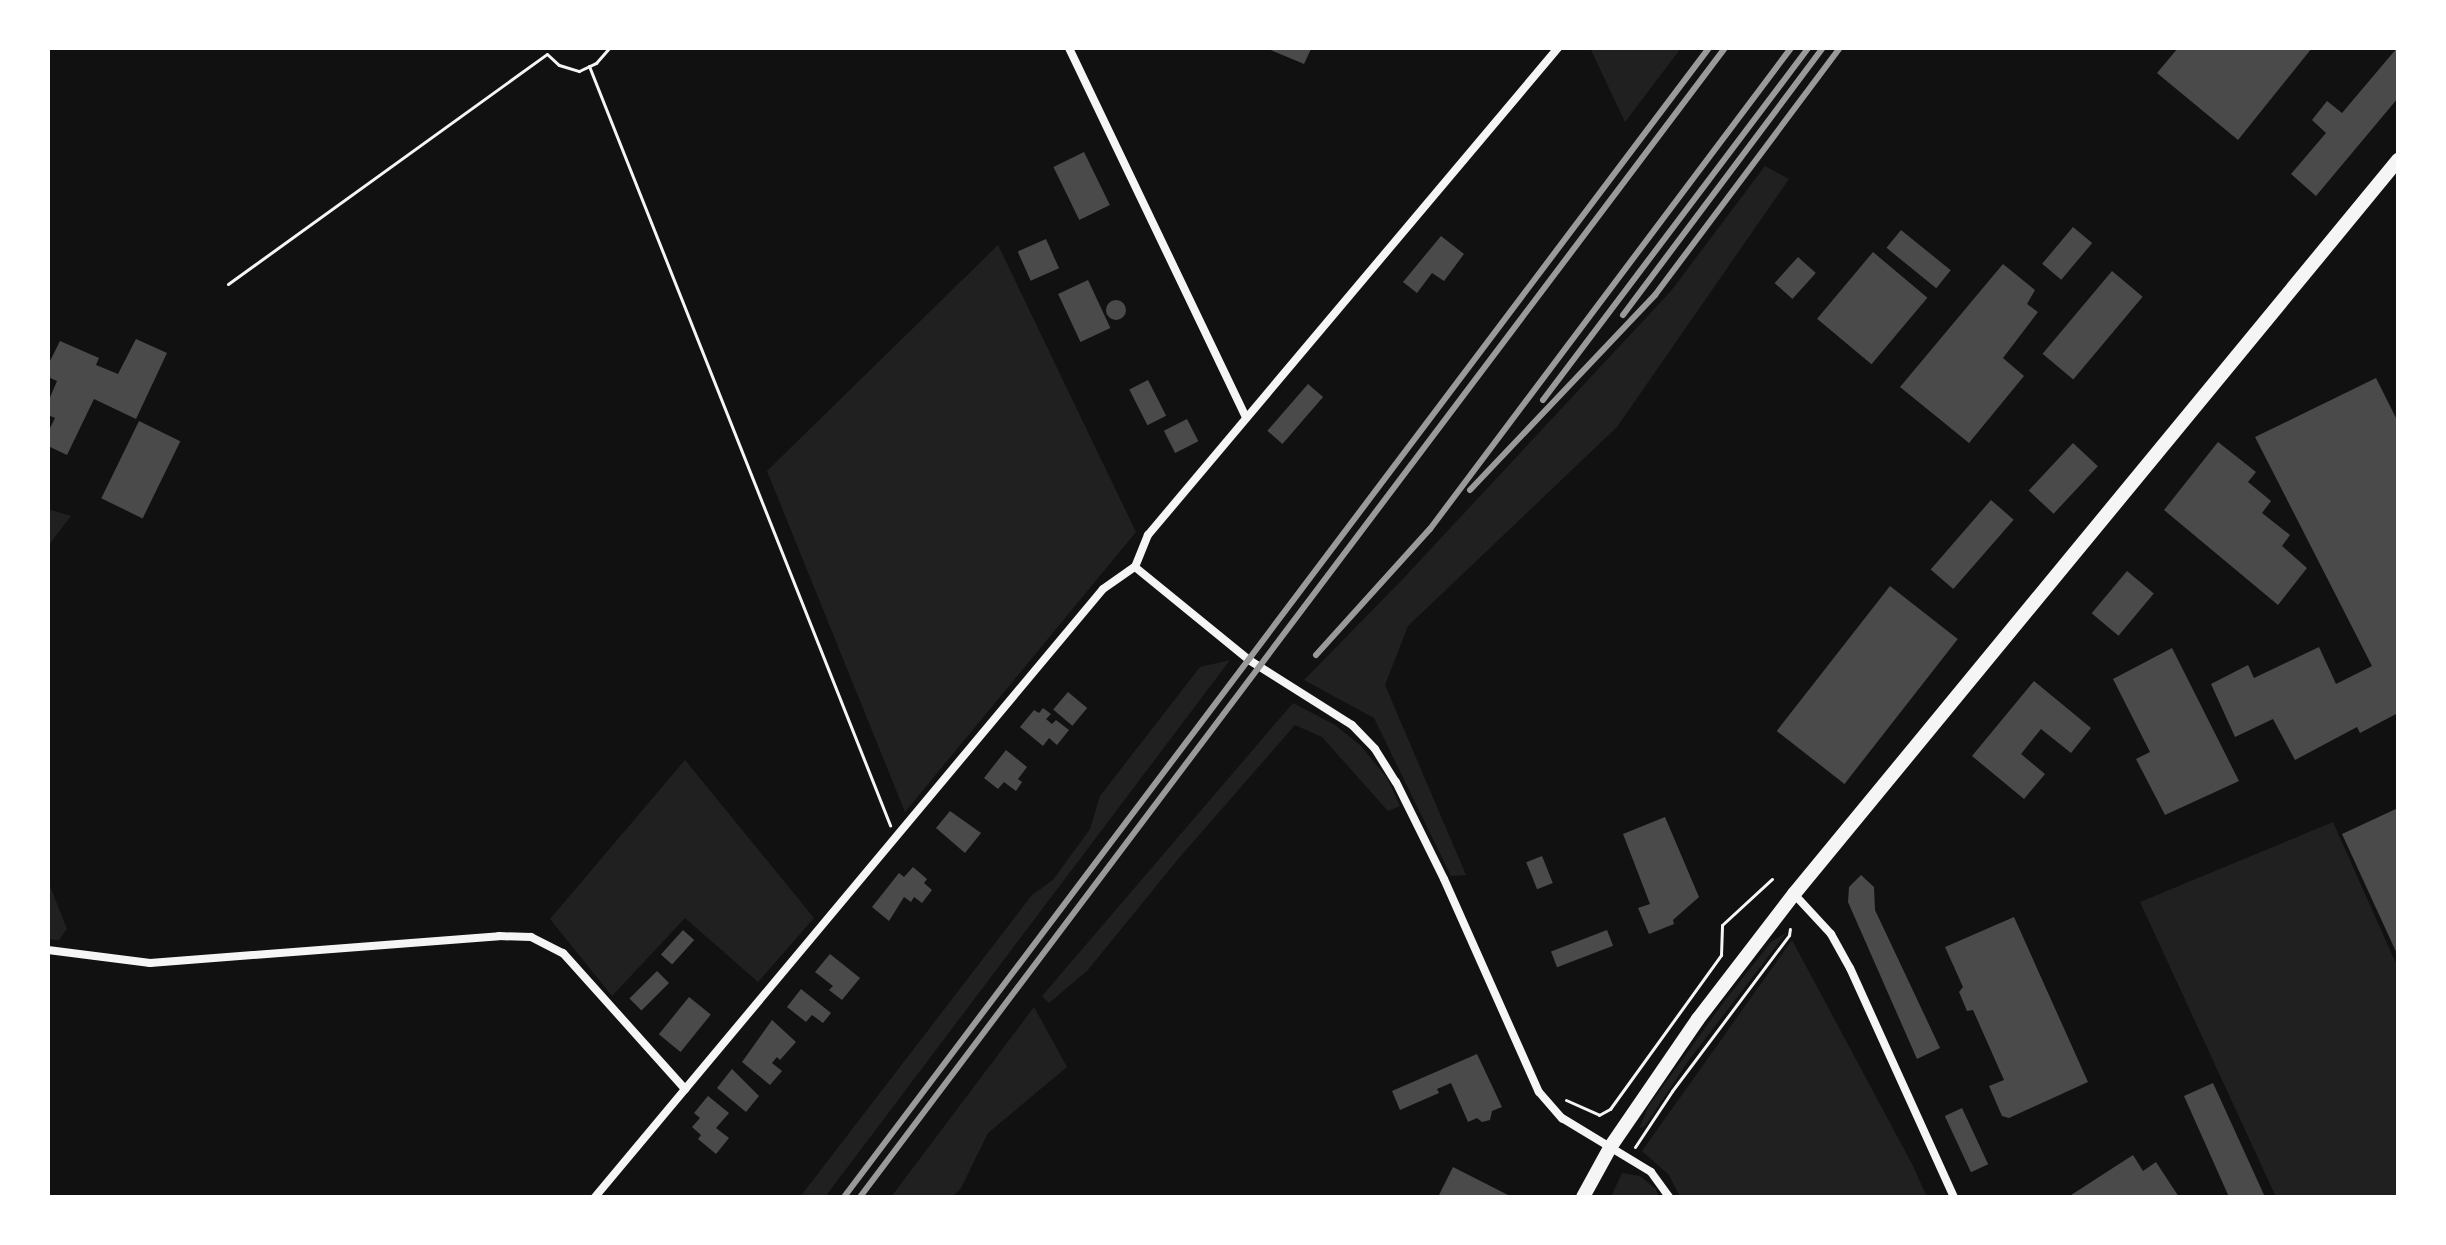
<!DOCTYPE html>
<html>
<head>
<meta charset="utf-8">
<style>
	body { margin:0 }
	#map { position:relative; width:2446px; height:1245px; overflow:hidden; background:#111; font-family:Arial,sans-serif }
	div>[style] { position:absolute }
	.green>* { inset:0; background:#202020 }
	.building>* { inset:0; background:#4a4a4a; transform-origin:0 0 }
	.round { border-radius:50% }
	.path>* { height:3px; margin:-1.5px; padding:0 1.5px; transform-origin:1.5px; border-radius:1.5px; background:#f5f5f5 }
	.minor>* { height:8px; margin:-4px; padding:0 4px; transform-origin:4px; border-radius:4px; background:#f5f5f5 }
	.secondary>* { height:14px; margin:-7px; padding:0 7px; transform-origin:7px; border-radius:7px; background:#f5f5f5 }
	.rail>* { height:6px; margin:-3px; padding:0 3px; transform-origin:3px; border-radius:3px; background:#9a9a9a }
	span { translate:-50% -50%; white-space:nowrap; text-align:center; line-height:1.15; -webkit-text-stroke:7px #fff; paint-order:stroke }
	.frame { position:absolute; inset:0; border:50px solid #fff; pointer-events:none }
</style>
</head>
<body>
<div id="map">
	<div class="green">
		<i style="clip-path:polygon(1590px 48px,1681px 48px,1625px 122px)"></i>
		<i style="clip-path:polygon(1765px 166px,1789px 179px,1617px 427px,1408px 626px,1385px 685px,1466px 875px,1451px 876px,1374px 718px,1304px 680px,1400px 582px,1671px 291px)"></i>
		<i style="clip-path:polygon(998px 245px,1136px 532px,905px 812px,767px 471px)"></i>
		<i style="clip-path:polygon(48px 509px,71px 516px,48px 546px)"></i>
		<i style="clip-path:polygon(1230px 660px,825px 1197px,800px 1197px,1032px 895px,1053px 880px,1090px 829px,1100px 796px,1200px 667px)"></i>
		<i style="clip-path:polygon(1293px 703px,1335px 725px,1361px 746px,1387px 778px,1400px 806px,1388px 811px,1322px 737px,1295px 725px,1179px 858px,1087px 971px,1049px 1003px,1042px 996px)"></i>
		<i style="clip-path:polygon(685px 760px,814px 918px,758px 982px,685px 918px,612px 996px,550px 919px)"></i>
		<i style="clip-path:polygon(2333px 822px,2398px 968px,2398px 1197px,2276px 1197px,2140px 902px)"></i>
		<i style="clip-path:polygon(48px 881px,67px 929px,59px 940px,48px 939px)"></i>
		<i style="clip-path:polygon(1787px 932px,1689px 1060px,1645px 1126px,1639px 1129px,1648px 1107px,1723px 1003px,1771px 942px)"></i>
		<i style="clip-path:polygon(1792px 940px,1912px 1164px,1927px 1197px,1680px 1197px,1669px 1175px,1642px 1151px)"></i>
		<i style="clip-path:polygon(1034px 1007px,1067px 1067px,988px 1133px,961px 1188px,952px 1197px,891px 1197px)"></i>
		<i style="clip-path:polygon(1622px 1173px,1640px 1176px,1656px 1189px,1659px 1197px,1611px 1197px)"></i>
	</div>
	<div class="building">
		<i style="clip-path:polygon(1266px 48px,1308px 48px,1311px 49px,1304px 64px)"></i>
		<i style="clip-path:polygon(2178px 48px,2312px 48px,2238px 140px,2157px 73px)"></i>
		<i style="clip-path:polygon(2397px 48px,2398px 98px,2316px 196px,2291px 174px,2326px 133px,2312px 120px,2327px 101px,2342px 113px)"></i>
		<i style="left:1084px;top:152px;width:59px;height:34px;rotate:64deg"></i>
		<i style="left:2073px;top:227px;width:25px;height:48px;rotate:40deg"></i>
		<i style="left:1901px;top:230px;width:64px;height:23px;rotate:39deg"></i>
		<i style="clip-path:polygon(1441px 236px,1464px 254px,1444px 281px,1432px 273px,1417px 293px,1403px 282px)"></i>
		<i style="left:1046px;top:239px;width:32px;height:31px;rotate:66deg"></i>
		<i style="left:1873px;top:252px;width:71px;height:87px;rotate:40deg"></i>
		<i style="left:1798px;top:257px;width:24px;height:35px;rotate:42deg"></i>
		<i style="clip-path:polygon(2003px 264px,2035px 290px,2027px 304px,2038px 312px,2003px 358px,2024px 376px,1969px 443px,1900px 387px)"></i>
		<i style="left:2112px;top:271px;width:40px;height:108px;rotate:40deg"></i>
		<i style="left:1088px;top:280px;width:53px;height:33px;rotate:65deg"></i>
		<i class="round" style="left:1106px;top:300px;width:20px;height:20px"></i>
		<i style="clip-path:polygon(136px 339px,167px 353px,136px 419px,94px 399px,67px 455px,48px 446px,48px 432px,55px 418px,48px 415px,48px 402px,57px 381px,48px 377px,48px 365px,60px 341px,99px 358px,96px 365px,118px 374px)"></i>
		<i style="clip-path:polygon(2376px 378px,2398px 422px,2398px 713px,2360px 733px,2357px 727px,2295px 760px,2273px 719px,2235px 737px,2211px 684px,2248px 665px,2254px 678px,2319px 647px,2336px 684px,2372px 666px,2255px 437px)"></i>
		<i style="left:1148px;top:380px;width:40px;height:21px;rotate:63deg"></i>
		<i style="left:1308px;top:384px;width:20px;height:62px;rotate:41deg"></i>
		<i style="left:1187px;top:419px;width:25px;height:26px;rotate:63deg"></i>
		<i style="left:139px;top:421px;width:46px;height:86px;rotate:26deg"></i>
		<i style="clip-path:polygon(2218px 442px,2256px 472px,2248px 482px,2271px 501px,2262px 513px,2290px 535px,2282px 546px,2307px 568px,2278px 605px,2164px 510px)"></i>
		<i style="left:2073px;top:443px;width:34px;height:65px;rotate:43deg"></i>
		<i style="left:1991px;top:500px;width:30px;height:92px;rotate:41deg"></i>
		<i style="left:2127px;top:571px;width:35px;height:55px;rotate:40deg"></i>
		<i style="left:1890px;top:586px;width:86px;height:184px;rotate:38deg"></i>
		<i style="clip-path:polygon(2172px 648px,2239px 781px,2165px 815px,2136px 759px,2150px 752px,2113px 679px)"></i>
		<i style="clip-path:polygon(2034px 681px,2091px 728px,2071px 753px,2041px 729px,2021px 754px,2045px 774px,2024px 799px,1972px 756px)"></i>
		<i style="left:1068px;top:692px;width:25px;height:23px;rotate:40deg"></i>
		<i style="clip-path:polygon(1043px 708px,1051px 714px,1046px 719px,1052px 724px,1056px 720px,1069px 730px,1057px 745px,1049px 738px,1043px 746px,1020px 727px,1034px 710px,1039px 713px)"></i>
		<i style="clip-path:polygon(1006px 750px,1027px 767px,1018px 779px,1022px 782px,1016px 791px,1004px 782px,998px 789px,984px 778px)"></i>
		<i style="clip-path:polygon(2398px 808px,2398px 956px,2342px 834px)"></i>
		<i style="clip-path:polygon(950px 811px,981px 833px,965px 853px,936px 828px)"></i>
		<i style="clip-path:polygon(1665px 817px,1699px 897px,1673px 920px,1674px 924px,1649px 934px,1638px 908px,1650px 904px,1623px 834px)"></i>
		<i style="left:1542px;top:856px;width:29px;height:17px;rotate:68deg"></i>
		<i style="clip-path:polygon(913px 867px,927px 879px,924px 883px,932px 890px,922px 903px,914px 897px,911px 902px,904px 897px,889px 921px,872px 907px,899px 873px,904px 877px)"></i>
		<i style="clip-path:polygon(1861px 875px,1874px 887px,1875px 910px,1940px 1048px,1917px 1059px,1848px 902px,1849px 887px)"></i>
		<i style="clip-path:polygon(2014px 917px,2088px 1082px,2009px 1118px,2002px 1116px,1989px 1086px,2004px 1080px,1973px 1010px,1967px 1011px,1959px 992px,1963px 987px,1945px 947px)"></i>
		<i style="left:683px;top:930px;width:15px;height:33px;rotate:42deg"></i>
		<i style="left:1607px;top:930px;width:17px;height:60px;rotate:69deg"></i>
		<i style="clip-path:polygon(830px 954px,860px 978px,842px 1000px,829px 990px,833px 986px,815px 972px)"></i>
		<i style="left:657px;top:971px;width:17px;height:39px;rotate:45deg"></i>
		<i style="clip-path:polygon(801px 989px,831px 1013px,823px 1023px,812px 1015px,806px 1022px,787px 1007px)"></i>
		<i style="left:689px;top:997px;width:28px;height:48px;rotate:39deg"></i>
		<i style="clip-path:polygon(772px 1020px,796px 1042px,780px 1060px,777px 1057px,772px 1063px,782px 1071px,770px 1085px,742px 1062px)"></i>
		<i style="clip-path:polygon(1477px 1054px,1502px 1107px,1492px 1111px,1490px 1120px,1482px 1122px,1477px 1118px,1468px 1122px,1451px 1083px,1437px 1089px,1439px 1093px,1400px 1110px,1392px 1091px)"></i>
		<i style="clip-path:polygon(732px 1069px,759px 1096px,746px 1112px,717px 1088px)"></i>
		<i style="clip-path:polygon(2213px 1083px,2265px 1197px,2229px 1197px,2184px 1096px)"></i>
		<i style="clip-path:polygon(708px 1096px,729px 1113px,716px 1128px,729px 1138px,716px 1154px,698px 1139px,701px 1135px,692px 1127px,700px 1118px,694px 1113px)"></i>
		<i style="left:1962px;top:1108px;width:62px;height:19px;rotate:65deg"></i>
		<i style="clip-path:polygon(2133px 1155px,2143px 1171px,2156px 1162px,2179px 1197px,2068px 1197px)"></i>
		<i style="clip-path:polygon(1453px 1167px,1512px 1197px,1438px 1197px)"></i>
	</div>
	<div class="path">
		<i style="left:589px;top:66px;width:817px;rotate:68.37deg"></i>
		<i style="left:228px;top:284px;width:393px;rotate:-35.8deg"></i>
		<i style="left:547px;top:54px;width:16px;rotate:43deg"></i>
		<i style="left:559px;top:65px;width:21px;rotate:17deg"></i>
		<i style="left:579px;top:71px;width:19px;rotate:-25deg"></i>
		<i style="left:596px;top:63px;width:20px;rotate:-49deg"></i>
		<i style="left:1566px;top:1100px;width:36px;rotate:24deg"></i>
		<i style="left:1599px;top:1115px;width:13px;rotate:-29deg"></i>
		<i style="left:1610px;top:1109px;width:190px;rotate:-54.2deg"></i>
		<i style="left:1721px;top:955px;width:30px;rotate:-88deg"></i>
		<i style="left:1722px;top:925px;width:68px;rotate:-42.6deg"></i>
		<i style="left:1635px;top:1147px;width:67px;rotate:-56.5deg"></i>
		<i style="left:1672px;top:1091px;width:195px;rotate:-53.1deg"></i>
		<i style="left:1789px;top:935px;width:6px;rotate:-81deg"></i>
	</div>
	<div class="minor">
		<i style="left:1069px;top:48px;width:410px;rotate:64.4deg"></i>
		<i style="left:1135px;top:567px;width:147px;rotate:39.2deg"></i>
		<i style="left:1249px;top:660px;width:122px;rotate:32.3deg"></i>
		<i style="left:1352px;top:725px;width:33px;rotate:46deg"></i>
		<i style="left:1375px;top:749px;width:39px;rotate:58deg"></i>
		<i style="left:1396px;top:782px;width:108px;rotate:63.7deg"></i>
		<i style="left:1444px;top:879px;width:233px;rotate:66deg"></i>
		<i style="left:1539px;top:1092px;width:35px;rotate:49deg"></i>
		<i style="left:1562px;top:1118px;width:104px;rotate:31.2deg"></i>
		<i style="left:1651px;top:1172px;width:31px;rotate:54deg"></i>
		<i style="left:1794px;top:894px;width:54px;rotate:47.2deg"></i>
		<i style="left:1831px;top:934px;width:39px;rotate:61deg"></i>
		<i style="left:1850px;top:968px;width:252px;rotate:65.6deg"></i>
		<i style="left:48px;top:950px;width:103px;rotate:7.3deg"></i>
		<i style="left:150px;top:963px;width:350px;rotate:-4.4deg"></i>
		<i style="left:499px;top:936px;width:32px;rotate:2deg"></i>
		<i style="left:531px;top:937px;width:36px;rotate:27deg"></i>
		<i style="left:563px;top:953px;width:183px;rotate:48.1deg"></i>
		<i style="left:595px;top:1197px;width:792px;rotate:-50.12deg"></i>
		<i style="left:1103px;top:589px;width:39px;rotate:-35deg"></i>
		<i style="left:1135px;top:567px;width:35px;rotate:-68deg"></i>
		<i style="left:1148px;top:535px;width:637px;rotate:-49.91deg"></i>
	</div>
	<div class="secondary">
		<i style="left:1583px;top:1197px;width:58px;rotate:-61.2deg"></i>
		<i style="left:1611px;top:1146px;width:154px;rotate:-55.6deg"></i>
		<i style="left:1698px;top:1019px;width:158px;rotate:-52.5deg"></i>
		<i style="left:1794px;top:894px;width:951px;rotate:-50.55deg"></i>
	</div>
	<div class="rail">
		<i style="left:1623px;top:315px;width:334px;rotate:-53.2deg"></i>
		<i style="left:1543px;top:400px;width:441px;rotate:-53deg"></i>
		<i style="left:1470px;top:490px;width:269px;rotate:-46.5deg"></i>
		<i style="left:1655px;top:295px;width:309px;rotate:-53.2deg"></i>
		<i style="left:1316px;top:655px;width:170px;rotate:-47.9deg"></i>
		<i style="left:1430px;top:529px;width:601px;rotate:-53.11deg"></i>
		<i style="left:844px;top:1197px;width:1438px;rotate:-53.03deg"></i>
		<i style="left:860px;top:1197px;width:1438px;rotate:-53.03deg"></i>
	</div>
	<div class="frame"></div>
</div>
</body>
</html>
